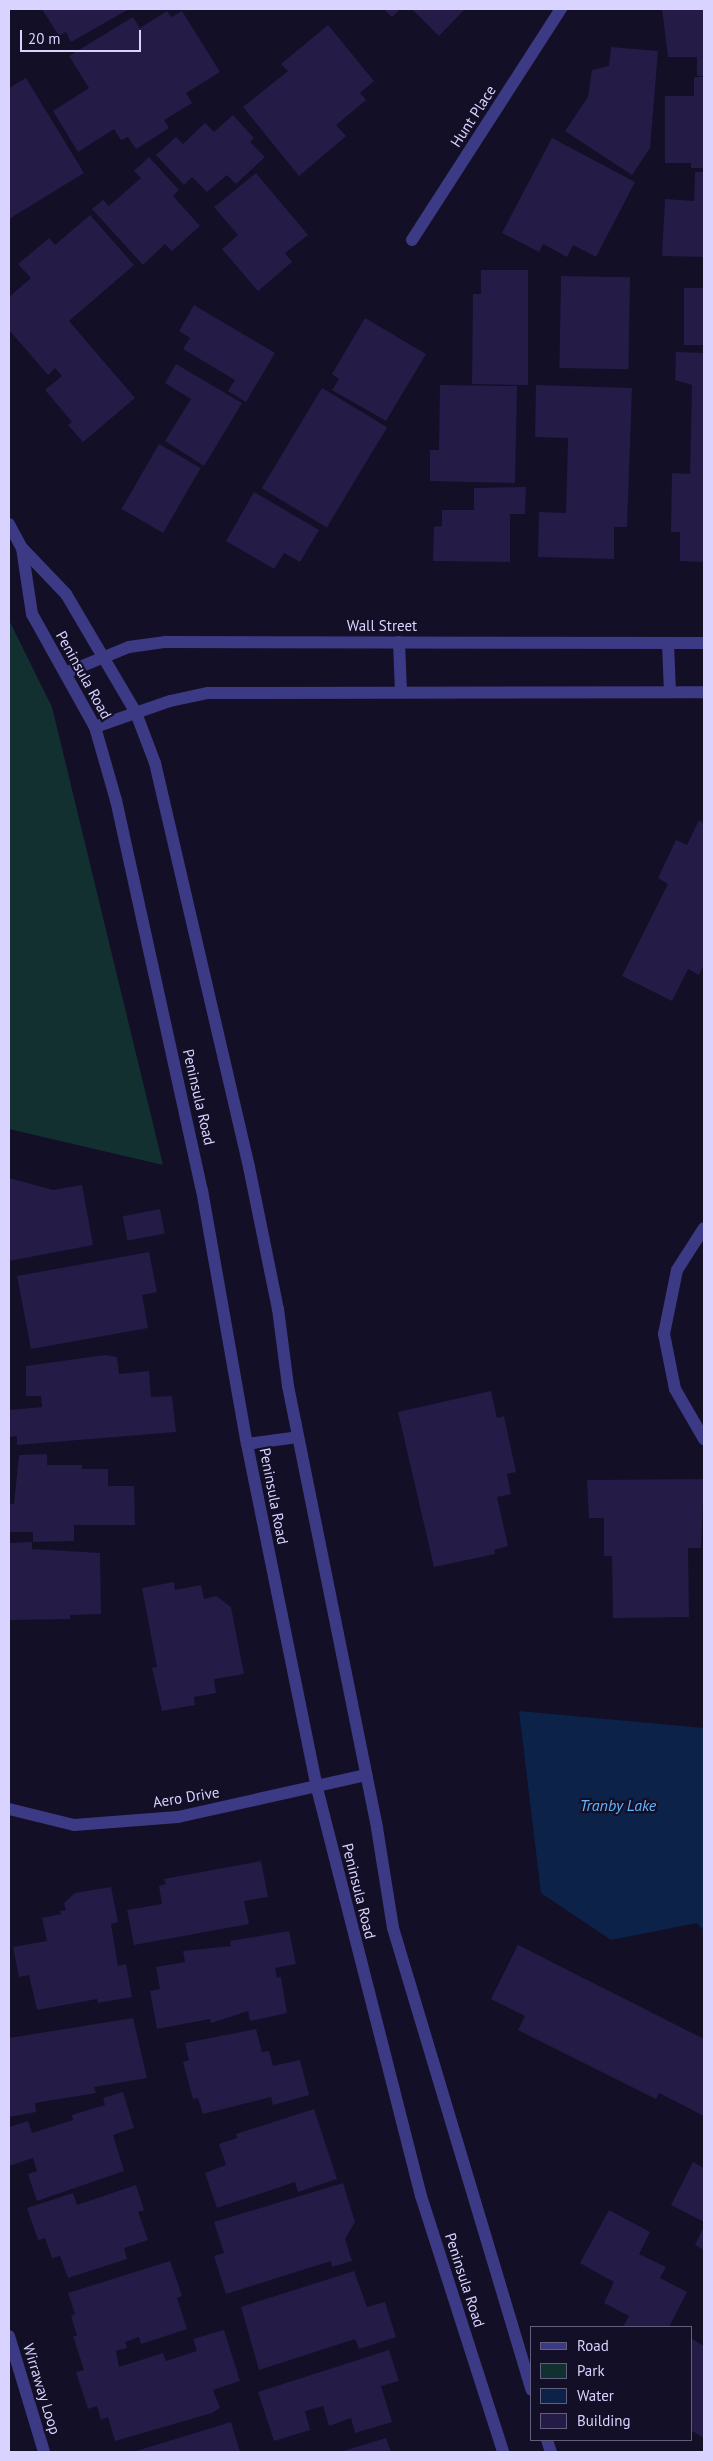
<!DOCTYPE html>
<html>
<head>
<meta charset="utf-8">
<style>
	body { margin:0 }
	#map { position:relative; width:713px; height:2461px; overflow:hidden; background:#130f26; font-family:"PT Sans",sans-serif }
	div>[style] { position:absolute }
	.green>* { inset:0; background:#12302f }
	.water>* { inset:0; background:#0c2248 }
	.building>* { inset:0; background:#241b47; transform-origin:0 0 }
	.minor>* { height:12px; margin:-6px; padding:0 6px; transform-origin:6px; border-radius:6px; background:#3d3a85 }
	.tertiary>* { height:12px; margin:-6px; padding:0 6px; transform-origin:6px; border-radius:6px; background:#3d3a85 }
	span { translate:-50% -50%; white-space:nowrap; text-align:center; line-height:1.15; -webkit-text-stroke:4.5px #130f26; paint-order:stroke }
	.street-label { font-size:15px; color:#d9d4ff }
	.water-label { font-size:16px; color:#62b6ff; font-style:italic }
	.frame { position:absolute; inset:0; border:10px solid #d9d4ff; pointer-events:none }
	.legend { position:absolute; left:530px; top:2326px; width:162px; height:115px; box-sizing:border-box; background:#130f26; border:1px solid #625e7d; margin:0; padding:6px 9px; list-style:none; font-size:15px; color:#d9d4ff }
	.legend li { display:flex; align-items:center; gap:10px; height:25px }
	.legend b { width:25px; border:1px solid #625e7d }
	.scale { position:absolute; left:20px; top:30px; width:121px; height:22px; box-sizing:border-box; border:2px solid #d9d4ff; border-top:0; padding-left:6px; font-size:15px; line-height:18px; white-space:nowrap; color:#d9d4ff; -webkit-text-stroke:4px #130f26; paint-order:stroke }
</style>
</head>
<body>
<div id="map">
	<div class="green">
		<i style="clip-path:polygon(9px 620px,52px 707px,163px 1165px,9px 1129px)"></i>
	</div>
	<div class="water">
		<i style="clip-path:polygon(519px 1711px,704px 1728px,704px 1931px,697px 1923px,611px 1940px,541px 1893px)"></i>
	</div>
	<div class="building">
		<i style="clip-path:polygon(42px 9px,129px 9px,71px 42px,66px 32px,59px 36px)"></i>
		<i style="clip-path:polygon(384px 9px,400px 9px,392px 17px)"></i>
		<i style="clip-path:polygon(412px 9px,465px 9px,439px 36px)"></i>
		<i style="clip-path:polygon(662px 9px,704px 9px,704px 76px,697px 76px,697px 57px,668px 57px)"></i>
		<i style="clip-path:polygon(167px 11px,171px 17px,182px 11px,220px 72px,186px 93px,192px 103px,164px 120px,169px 128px,136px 149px,128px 137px,121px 140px,114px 129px,78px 152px,53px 111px,89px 88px,69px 56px,133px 17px,140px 28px)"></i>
		<i style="clip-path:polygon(328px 25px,374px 81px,360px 93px,366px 100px,336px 125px,346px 136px,299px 176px,243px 107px,288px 71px,281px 64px)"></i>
		<i style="clip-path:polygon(611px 47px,658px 51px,650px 148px,632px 175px,565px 131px,588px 97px,592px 70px,609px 66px)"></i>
		<i style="clip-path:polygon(694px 77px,704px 77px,704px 168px,691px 168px,691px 163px,665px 163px,665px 96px,694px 96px)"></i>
		<i style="clip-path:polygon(26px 78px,84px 173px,9px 219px,9px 88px)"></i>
		<i style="clip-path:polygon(233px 115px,254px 138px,250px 142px,265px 157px,236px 184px,227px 175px,207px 192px,192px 177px,184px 185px,156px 155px,176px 137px,183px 144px,205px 123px,214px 132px)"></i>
		<i style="clip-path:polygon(552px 138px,635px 182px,596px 257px,573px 245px,567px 257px,543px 244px,539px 252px,502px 233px)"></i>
		<i style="clip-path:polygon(149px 157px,179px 190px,173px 196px,200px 226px,172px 251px,165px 244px,143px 265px,92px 209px,103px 200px,109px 206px,141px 178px,134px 171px)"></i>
		<i style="clip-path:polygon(695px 172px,704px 172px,704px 257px,662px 256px,665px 199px,694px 201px)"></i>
		<i style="clip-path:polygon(256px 173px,308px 235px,285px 253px,292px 262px,258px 291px,222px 249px,238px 235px,214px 207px)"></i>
		<i style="clip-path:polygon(90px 215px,134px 265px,69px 321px,135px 398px,83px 442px,68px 425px,72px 422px,45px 390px,62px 376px,55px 368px,48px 375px,9px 330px,9px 297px,31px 278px,18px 264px,49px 238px,55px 245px)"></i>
		<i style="clip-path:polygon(481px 270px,528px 270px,528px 385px,472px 384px,473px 294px,481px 294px)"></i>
		<i style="left:561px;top:276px;width:69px;height:92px;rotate:1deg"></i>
		<i style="left:684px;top:288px;width:20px;height:57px"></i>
		<i style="clip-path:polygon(194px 305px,275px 353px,246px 402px,228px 391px,235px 380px,183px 349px,190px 338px,179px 331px)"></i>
		<i style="clip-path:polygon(365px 318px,426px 354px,386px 421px,332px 390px,339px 379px,332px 374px)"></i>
		<i style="clip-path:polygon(676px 352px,704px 353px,704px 562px,680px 561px,680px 532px,671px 532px,672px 473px,690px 474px,692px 385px,675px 380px)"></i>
		<i style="clip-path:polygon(176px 364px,242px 403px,204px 466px,165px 441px,191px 399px,165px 383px)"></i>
		<i style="clip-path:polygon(440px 385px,517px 386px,515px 483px,430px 481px,430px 450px,439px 450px)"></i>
		<i style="clip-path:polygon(536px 385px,632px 388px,627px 527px,614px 527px,614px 559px,538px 557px,539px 512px,566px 513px,568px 438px,535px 437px)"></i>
		<i style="left:322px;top:388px;width:76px;height:117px;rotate:31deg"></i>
		<i style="left:159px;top:444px;width:48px;height:75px;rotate:30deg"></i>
		<i style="clip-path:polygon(526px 487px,525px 514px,510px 514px,510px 562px,433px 561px,434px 527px,442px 526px,442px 510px,474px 510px,474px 488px)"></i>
		<i style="clip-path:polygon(254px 492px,319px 530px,300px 562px,284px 553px,274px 569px,226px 541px)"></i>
		<i style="clip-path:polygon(699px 820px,704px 823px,704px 964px,699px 975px,688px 969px,672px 1001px,622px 976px,668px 884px,658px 878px,676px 840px,687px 845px)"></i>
		<i style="clip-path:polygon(9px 1178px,53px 1190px,82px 1185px,93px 1245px,9px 1261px)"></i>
		<i style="left:160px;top:1209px;width:25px;height:38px;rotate:79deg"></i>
		<i style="clip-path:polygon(149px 1252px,157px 1292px,142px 1295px,148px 1328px,31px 1349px,17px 1276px)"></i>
		<i style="clip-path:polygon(105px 1355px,117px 1357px,119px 1374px,149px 1371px,151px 1397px,172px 1396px,176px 1432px,17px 1445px,17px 1436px,9px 1437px,9px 1410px,42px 1407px,41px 1396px,26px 1396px,26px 1366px)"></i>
		<i style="clip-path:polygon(491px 1391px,497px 1418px,504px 1416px,516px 1472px,507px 1474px,511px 1494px,497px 1497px,508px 1546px,494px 1550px,495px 1554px,434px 1567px,398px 1412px)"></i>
		<i style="clip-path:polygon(47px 1454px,47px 1465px,82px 1465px,82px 1469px,108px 1469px,108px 1486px,134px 1486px,135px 1525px,74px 1525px,74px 1541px,33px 1542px,33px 1532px,9px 1532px,9px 1504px,14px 1504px,19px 1455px)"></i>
		<i style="clip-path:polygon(704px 1479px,701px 1548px,688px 1548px,689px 1617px,613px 1618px,612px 1556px,604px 1556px,604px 1518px,589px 1518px,587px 1480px)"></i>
		<i style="clip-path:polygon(32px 1542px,32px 1549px,100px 1553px,101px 1614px,70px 1615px,70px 1619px,9px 1620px,9px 1543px)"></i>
		<i style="clip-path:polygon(174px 1582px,175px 1590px,201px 1585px,204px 1599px,216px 1596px,231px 1607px,244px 1674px,214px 1679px,216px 1693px,194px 1697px,195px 1705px,162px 1711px,152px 1668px,157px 1667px,142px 1588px)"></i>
		<i style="clip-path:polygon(261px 1861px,268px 1897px,244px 1901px,249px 1924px,134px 1945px,127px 1910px,162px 1904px,159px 1886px,166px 1884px,164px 1879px)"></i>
		<i style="clip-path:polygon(111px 1887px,118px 1922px,111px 1924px,118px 1966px,126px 1964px,132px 1997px,98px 2003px,97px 1999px,37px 2010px,29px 1975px,19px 1977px,13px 1947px,47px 1941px,42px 1918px,61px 1914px,60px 1911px,66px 1910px,64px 1903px,75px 1893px)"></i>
		<i style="clip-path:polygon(289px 1931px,296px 1964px,275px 1968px,277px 1978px,281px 1977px,287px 2013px,250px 2021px,248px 2011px,211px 2023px,210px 2019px,157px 2029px,150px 1991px,160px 1989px,156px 1967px,185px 1962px,183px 1951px,231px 1946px,230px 1941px)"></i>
		<i style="clip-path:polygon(518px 1945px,704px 2039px,704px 2116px,659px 2093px,656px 2099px,518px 2030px,525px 2016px,491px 1999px)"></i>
		<i style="clip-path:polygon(133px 2018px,147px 2078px,94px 2087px,96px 2093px,35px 2103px,36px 2112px,9px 2117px,9px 2038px)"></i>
		<i style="clip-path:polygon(256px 2029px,262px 2052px,269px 2051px,273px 2066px,300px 2060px,309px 2095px,273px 2105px,271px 2097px,203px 2114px,198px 2098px,193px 2099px,183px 2062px,189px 2060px,185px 2043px)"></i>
		<i style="clip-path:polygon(123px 2092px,134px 2128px,113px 2135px,124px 2171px,37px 2201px,28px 2174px,37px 2171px,33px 2158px,9px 2166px,9px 2127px,28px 2121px,32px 2133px,73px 2120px,72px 2115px,105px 2105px,103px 2098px)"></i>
		<i style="clip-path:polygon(314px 2109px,337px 2179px,298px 2192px,295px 2182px,217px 2208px,205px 2173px,226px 2165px,219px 2144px,237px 2138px,236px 2134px)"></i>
		<i style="clip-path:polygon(693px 2162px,704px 2168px,704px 2222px,671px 2205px)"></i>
		<i style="clip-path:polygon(343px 2183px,355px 2222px,345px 2239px,352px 2261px,332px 2267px,331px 2261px,226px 2294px,214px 2256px,224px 2253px,214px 2222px)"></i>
		<i style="clip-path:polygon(136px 2185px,144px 2210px,138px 2212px,148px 2240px,124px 2248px,127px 2259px,68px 2278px,60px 2256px,52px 2258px,45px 2238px,38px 2240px,27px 2208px,73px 2193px,77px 2205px)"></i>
		<i style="clip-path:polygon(609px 2210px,650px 2232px,639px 2254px,666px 2267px,660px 2278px,687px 2292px,669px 2327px,623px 2327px,629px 2316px,604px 2303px,614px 2282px,580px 2263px)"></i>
		<i style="clip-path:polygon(704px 2226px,704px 2250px,695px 2245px)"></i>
		<i style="clip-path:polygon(170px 2261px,182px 2296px,177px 2298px,187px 2329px,141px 2344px,139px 2337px,125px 2342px,127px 2348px,116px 2351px,119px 2367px,163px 2353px,166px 2361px,197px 2351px,193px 2339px,224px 2330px,240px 2381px,213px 2390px,220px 2408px,212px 2413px,115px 2441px,108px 2417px,101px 2420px,97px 2406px,88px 2409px,76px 2372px,84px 2370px,73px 2336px,77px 2336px,71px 2316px,75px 2314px,68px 2293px)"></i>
		<i style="clip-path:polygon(354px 2271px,367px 2307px,385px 2302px,396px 2337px,359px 2349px,355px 2339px,259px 2370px,241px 2307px)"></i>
		<i style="clip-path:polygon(692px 2339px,704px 2346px,704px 2438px,692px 2431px)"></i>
		<i style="clip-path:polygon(389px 2350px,399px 2381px,381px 2386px,392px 2422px,355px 2433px,351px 2418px,329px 2426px,323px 2406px,305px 2411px,310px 2430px,274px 2441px,258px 2392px)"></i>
		<i style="clip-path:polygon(231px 2422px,240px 2452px,133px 2452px)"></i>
		<i style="clip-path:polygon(386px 2438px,391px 2452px,340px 2452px)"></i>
	</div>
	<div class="minor">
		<i style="left:412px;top:240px;width:275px;rotate:-57.2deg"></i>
		<i style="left:704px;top:1228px;width:50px;rotate:122.7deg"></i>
		<i style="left:677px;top:1270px;width:65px;rotate:101.5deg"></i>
		<i style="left:664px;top:1334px;width:56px;rotate:78.7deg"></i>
		<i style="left:675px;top:1389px;width:58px;rotate:59.9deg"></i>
		<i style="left:9px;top:1809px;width:67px;rotate:13.8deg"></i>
		<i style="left:74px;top:1825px;width:104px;rotate:-4.4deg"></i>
		<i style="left:178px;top:1817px;width:193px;rotate:-12.6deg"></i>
		<i style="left:9px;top:2336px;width:121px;rotate:73.2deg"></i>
	</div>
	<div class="tertiary">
		<i style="left:9px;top:524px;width:27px;rotate:62deg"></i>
		<i style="left:22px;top:548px;width:64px;rotate:46.3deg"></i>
		<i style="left:66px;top:594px;width:138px;rotate:59.5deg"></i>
		<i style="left:136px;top:713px;width:53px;rotate:69.2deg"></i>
		<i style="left:155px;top:763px;width:415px;rotate:76.9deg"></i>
		<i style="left:249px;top:1167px;width:145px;rotate:78.5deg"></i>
		<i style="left:278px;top:1309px;width:78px;rotate:82.6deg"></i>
		<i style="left:288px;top:1386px;width:451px;rotate:78.6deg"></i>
		<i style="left:377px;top:1828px;width:101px;rotate:80.9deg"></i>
		<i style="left:393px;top:1928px;width:482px;rotate:73.3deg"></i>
		<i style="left:22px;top:548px;width:67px;rotate:81.4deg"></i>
		<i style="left:32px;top:614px;width:129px;rotate:60.9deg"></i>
		<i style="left:95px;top:727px;width:76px;rotate:74deg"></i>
		<i style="left:116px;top:800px;width:399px;rotate:77.6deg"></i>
		<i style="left:202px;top:1190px;width:258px;rotate:80deg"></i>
		<i style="left:247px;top:1444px;width:351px;rotate:78.5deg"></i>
		<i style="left:317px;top:1788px;width:421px;rotate:75.7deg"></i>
		<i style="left:421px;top:2196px;width:269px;rotate:72.2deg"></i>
		<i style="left:399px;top:642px;width:50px;rotate:87.7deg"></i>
		<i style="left:668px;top:643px;width:49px;rotate:87.7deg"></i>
		<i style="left:65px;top:673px;width:69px;rotate:-22.1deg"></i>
		<i style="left:129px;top:647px;width:37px;rotate:-8deg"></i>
		<i style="left:166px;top:642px;width:538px;rotate:0.11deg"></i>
		<i style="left:95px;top:727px;width:79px;rotate:-19.1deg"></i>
		<i style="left:170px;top:701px;width:39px;rotate:-12deg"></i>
		<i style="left:208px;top:693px;width:496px;rotate:-0.1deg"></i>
		<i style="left:247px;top:1444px;width:51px;rotate:-7.8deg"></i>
		<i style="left:547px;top:2440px;width:13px;rotate:72deg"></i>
	</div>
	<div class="street-label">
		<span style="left:473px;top:116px;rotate:-57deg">Hunt Place</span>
		<span style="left:382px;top:626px">Wall Street</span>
		<span style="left:84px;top:675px;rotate:61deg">Peninsula Road</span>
		<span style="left:199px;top:1097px;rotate:77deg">Peninsula Road</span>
		<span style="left:274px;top:1496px;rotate:79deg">Peninsula Road</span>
		<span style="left:186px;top:1797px;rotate:-9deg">Aero Drive</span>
		<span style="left:359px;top:1891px;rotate:76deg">Peninsula Road</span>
		<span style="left:465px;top:2280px;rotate:72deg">Peninsula Road</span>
		<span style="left:42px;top:2389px;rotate:73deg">Wirraway Loop</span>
	</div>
	<div class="water-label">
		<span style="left:618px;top:1805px">Tranby Lake</span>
	</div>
	<div class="frame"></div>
	<ul class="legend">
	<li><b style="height:6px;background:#3d3a85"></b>Road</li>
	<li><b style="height:14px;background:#12302f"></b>Park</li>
	<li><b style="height:14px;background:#0c2248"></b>Water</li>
	<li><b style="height:14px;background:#241b47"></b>Building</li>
	</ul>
	<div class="scale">20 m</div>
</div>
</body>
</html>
